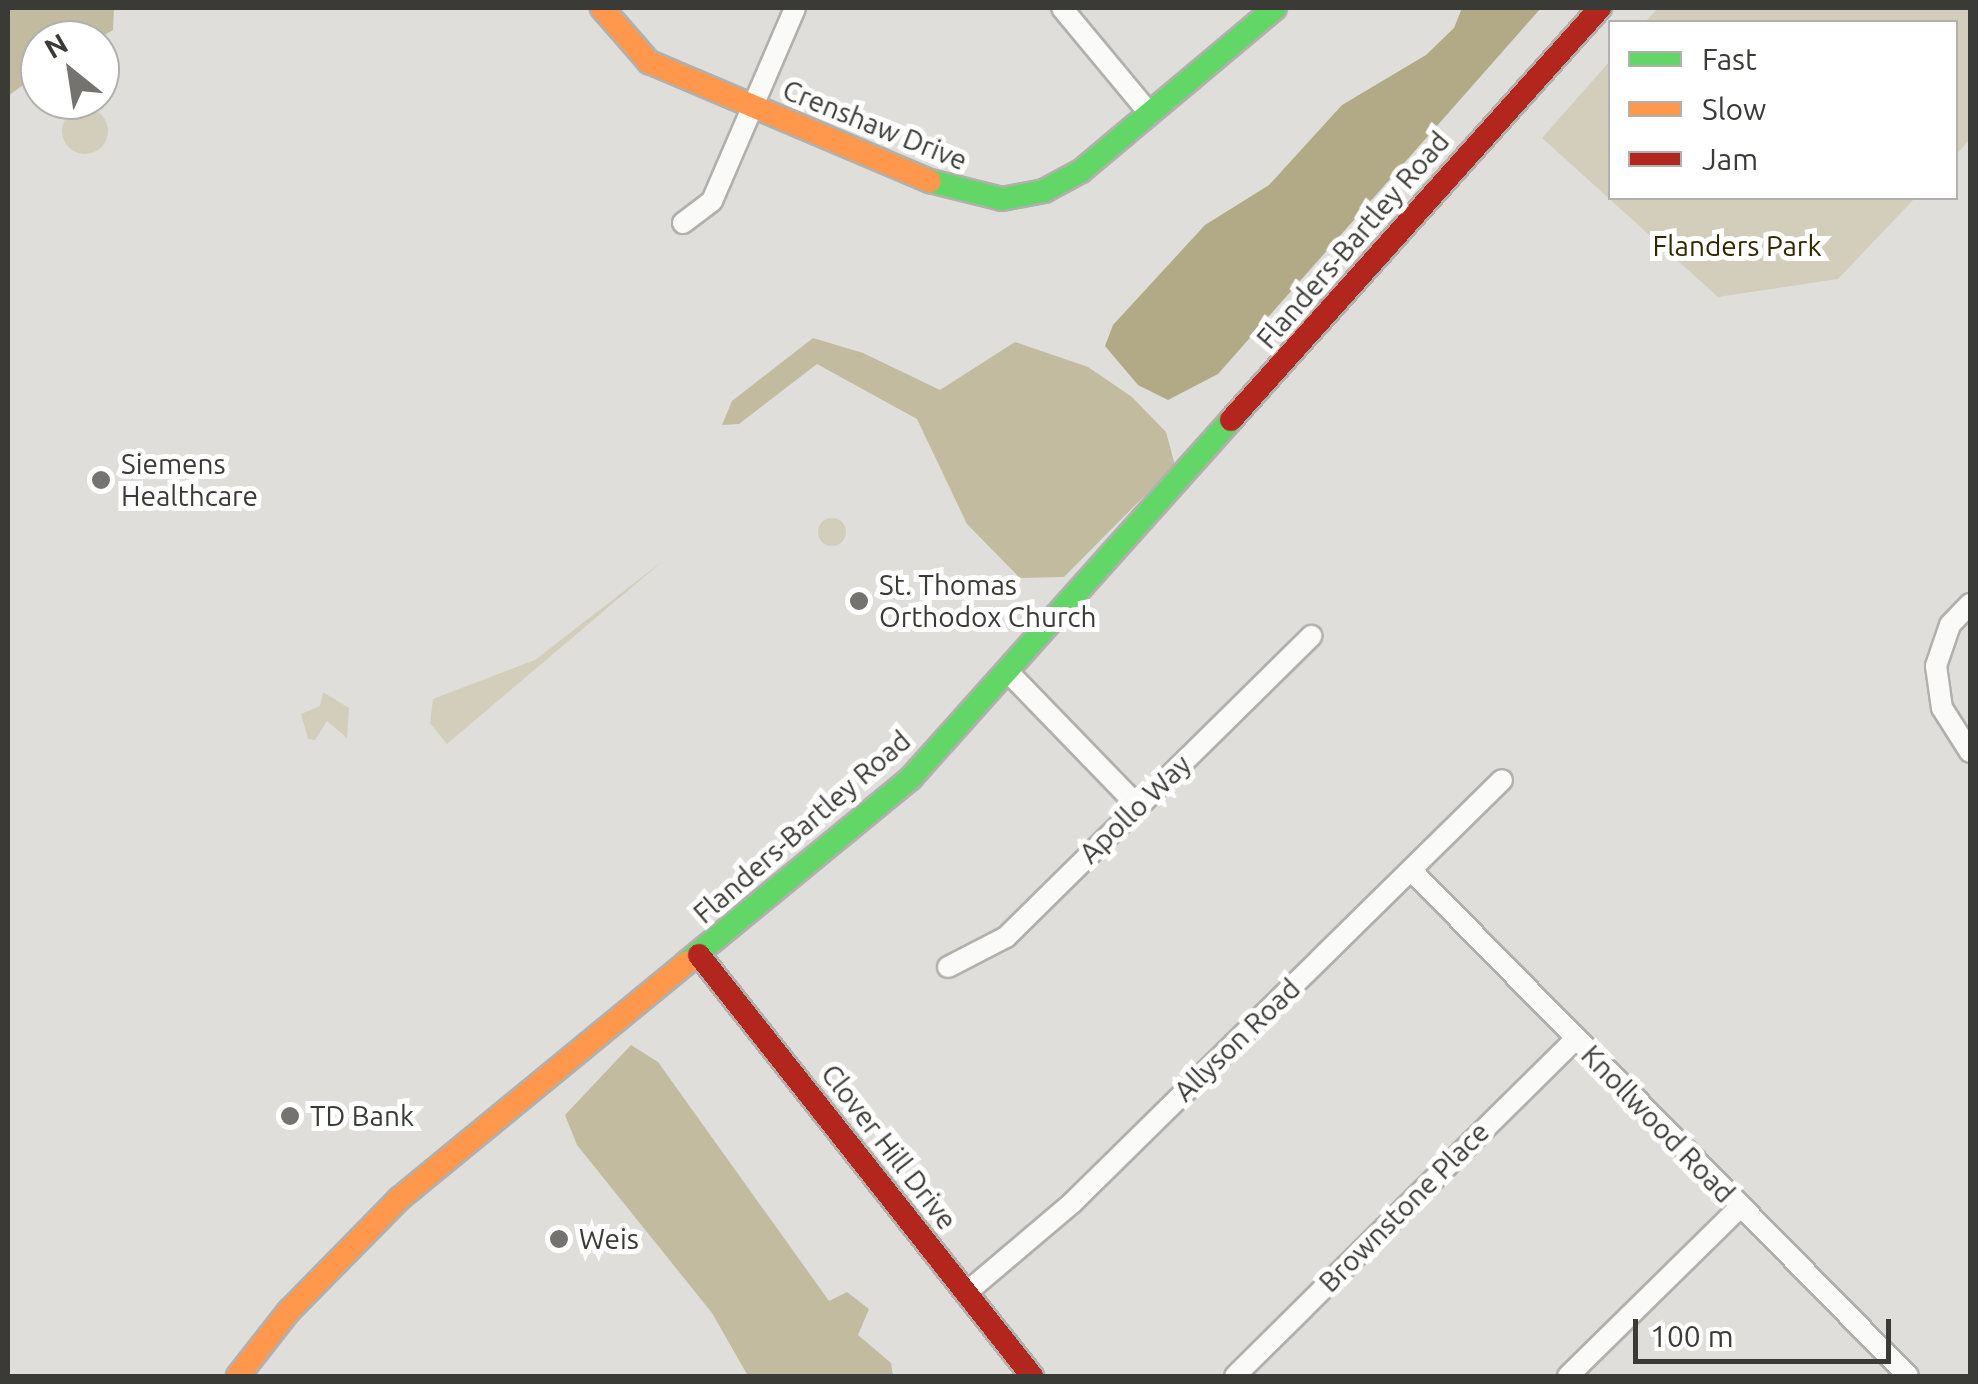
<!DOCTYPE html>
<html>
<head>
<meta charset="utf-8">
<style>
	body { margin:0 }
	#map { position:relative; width:1978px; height:1384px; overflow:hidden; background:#dfdeda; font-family:Ubuntu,sans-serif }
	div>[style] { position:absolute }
	.green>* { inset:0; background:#d3cebb }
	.round { border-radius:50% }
	.forest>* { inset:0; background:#c2bba0 }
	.water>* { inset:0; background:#b2a987 }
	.roads { filter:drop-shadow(2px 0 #b1b0ad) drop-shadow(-2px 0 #b1b0ad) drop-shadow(0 2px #b1b0ad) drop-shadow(0 -2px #b1b0ad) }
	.street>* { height:20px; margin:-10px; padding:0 10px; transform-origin:10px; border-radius:10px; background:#fafaf9 }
	.fast>* { height:22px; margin:-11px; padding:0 11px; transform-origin:11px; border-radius:11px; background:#63d668 }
	.slow>* { height:22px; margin:-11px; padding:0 11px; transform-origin:11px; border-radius:11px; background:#ff974d }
	.jam>* { height:22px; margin:-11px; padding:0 11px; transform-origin:11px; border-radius:11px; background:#b3261e }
	.dots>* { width:28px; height:28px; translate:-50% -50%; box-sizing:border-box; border:5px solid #fff; border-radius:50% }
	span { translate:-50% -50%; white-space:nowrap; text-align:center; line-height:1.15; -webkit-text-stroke:10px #fff; paint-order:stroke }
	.street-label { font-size:28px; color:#3a3a37 }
	.park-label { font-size:28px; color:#332901 }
	.poi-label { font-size:28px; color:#3a3a37 }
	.left { translate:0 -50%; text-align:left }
	.frame { position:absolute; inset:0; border:10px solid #3a3a37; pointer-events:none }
	.legend { position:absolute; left:1608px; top:20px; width:350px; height:180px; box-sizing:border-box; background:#fff; border:2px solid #b0b0af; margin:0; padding:12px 18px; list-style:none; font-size:30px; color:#3a3a37 }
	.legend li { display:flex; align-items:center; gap:20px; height:50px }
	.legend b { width:50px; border:2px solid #b0b0af }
	.north { position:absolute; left:20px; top:20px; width:100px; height:100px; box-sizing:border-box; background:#fff; border:2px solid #b0b0af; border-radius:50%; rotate:330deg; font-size:28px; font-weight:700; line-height:40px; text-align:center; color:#3a3a37 }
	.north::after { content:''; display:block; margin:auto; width:35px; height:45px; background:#747370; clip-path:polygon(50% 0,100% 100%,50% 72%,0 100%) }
	.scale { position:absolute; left:1633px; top:1319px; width:258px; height:45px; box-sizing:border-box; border:5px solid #3a3a37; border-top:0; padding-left:12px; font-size:30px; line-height:35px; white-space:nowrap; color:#3a3a37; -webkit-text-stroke:8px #fff; paint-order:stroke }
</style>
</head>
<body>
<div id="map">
	<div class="green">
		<i style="clip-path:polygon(1658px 8px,1970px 8px,1970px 139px,1956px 155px,1956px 22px,1645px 22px)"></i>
		<i style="clip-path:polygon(1610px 61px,1610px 198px,1915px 198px,1838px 279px,1718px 297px,1542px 138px)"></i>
		<i class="round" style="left:62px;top:108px;width:46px;height:46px"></i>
		<i class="round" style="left:818px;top:518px;width:28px;height:28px"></i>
		<i style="clip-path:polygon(664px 560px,447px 744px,430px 723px,433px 699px,535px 660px)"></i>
		<i style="clip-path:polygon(323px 692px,349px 708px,347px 738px,327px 721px,315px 740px,308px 739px,301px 714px,320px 706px)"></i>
	</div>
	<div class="forest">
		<i style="clip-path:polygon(8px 8px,114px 8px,113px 30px,96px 40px,40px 40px,40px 73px,8px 96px)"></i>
		<i style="clip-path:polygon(813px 338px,863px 353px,940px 390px,1015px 342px,1088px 367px,1132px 397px,1166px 432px,1175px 465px,1064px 577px,1020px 578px,967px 524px,917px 419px,817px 364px,739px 424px,722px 425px,732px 401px)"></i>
		<i style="clip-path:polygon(631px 1045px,658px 1062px,829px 1301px,847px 1292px,869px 1309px,858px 1335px,891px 1363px,893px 1376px,748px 1376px,712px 1313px,577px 1145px,565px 1115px)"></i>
	</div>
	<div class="water">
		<i style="clip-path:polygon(1462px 8px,1541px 8px,1218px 374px,1168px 400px,1138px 385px,1105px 346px,1113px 325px,1205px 225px,1269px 185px,1342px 105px,1426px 55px,1454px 28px)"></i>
	</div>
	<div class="roads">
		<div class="street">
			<i style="left:1062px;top:8px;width:138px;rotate:50.3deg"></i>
			<i style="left:683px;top:223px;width:36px;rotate:-37deg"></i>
			<i style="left:712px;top:201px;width:210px;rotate:-66.7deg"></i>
			<i style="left:1970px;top:604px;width:29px;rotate:134deg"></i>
			<i style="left:1950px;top:625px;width:43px;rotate:108.9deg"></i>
			<i style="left:1936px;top:666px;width:42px;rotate:81.9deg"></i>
			<i style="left:1942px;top:708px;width:52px;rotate:57.5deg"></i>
			<i style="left:1009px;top:673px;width:185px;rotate:45.9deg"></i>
			<i style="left:1411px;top:870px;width:709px;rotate:45.51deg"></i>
			<i style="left:948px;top:967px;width:65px;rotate:-27.3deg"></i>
			<i style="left:1006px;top:937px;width:429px;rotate:-44.6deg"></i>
			<i style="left:966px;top:1293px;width:139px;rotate:-40.3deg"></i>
			<i style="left:1072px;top:1203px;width:603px;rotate:-44.53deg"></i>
			<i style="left:1235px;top:1376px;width:479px;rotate:-44.7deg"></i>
			<i style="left:1568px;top:1376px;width:241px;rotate:-44.5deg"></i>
		</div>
		<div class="fast">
			<i style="left:930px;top:181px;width:74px;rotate:14deg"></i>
			<i style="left:1002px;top:199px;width:43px;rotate:-10.8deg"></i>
			<i style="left:1044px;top:191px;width:42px;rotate:-28.4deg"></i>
			<i style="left:1081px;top:171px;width:253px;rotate:-40deg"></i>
			<i style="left:686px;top:963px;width:291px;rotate:-39.4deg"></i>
			<i style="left:911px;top:778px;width:480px;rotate:-48.2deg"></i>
		</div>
		<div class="slow">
			<i style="left:602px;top:8px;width:72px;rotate:49deg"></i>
			<i style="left:649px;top:62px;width:305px;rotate:23deg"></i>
			<i style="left:238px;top:1376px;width:83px;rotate:-51.9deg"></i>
			<i style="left:289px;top:1311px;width:157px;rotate:-45.5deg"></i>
			<i style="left:399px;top:1199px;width:372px;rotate:-39.4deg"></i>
		</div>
		<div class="jam">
			<i style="left:1231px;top:420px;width:553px;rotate:-48.15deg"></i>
			<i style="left:699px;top:955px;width:537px;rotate:51.66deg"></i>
		</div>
	</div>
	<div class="dots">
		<i style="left:101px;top:480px;background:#747370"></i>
		<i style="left:859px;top:601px;background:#747370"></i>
		<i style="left:290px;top:1116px;background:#747370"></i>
		<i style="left:559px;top:1239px;background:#747370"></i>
	</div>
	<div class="street-label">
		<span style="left:875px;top:125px;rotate:22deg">Crenshaw Drive</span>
		<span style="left:1353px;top:240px;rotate:-49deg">Flanders-Bartley Road</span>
		<span style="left:1135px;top:809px;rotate:-44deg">Apollo Way</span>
		<span style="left:802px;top:827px;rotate:-41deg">Flanders-Bartley Road</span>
		<span style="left:1237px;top:1040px;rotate:-44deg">Allyson Road</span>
		<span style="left:1658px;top:1124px;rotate:46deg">Knollwood Road</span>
		<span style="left:889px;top:1147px;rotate:52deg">Clover Hill Drive</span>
		<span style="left:1404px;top:1207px;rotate:-45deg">Brownstone Place</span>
	</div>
	<div class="park-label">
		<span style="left:1737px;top:246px">Flanders Park</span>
	</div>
	<div class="poi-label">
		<span class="left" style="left:121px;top:480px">Siemens<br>Healthcare</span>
		<span class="left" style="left:879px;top:601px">St. Thomas<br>Orthodox Church</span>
		<span class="left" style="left:310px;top:1116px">TD Bank</span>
		<span class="left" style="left:579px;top:1239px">Weis</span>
	</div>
	<div class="frame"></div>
	<ul class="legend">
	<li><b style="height:12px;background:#63d668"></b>Fast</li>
	<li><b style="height:12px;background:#ff974d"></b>Slow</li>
	<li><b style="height:12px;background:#b3261e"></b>Jam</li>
	</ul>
	<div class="north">N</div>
	<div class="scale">100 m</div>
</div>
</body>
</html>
